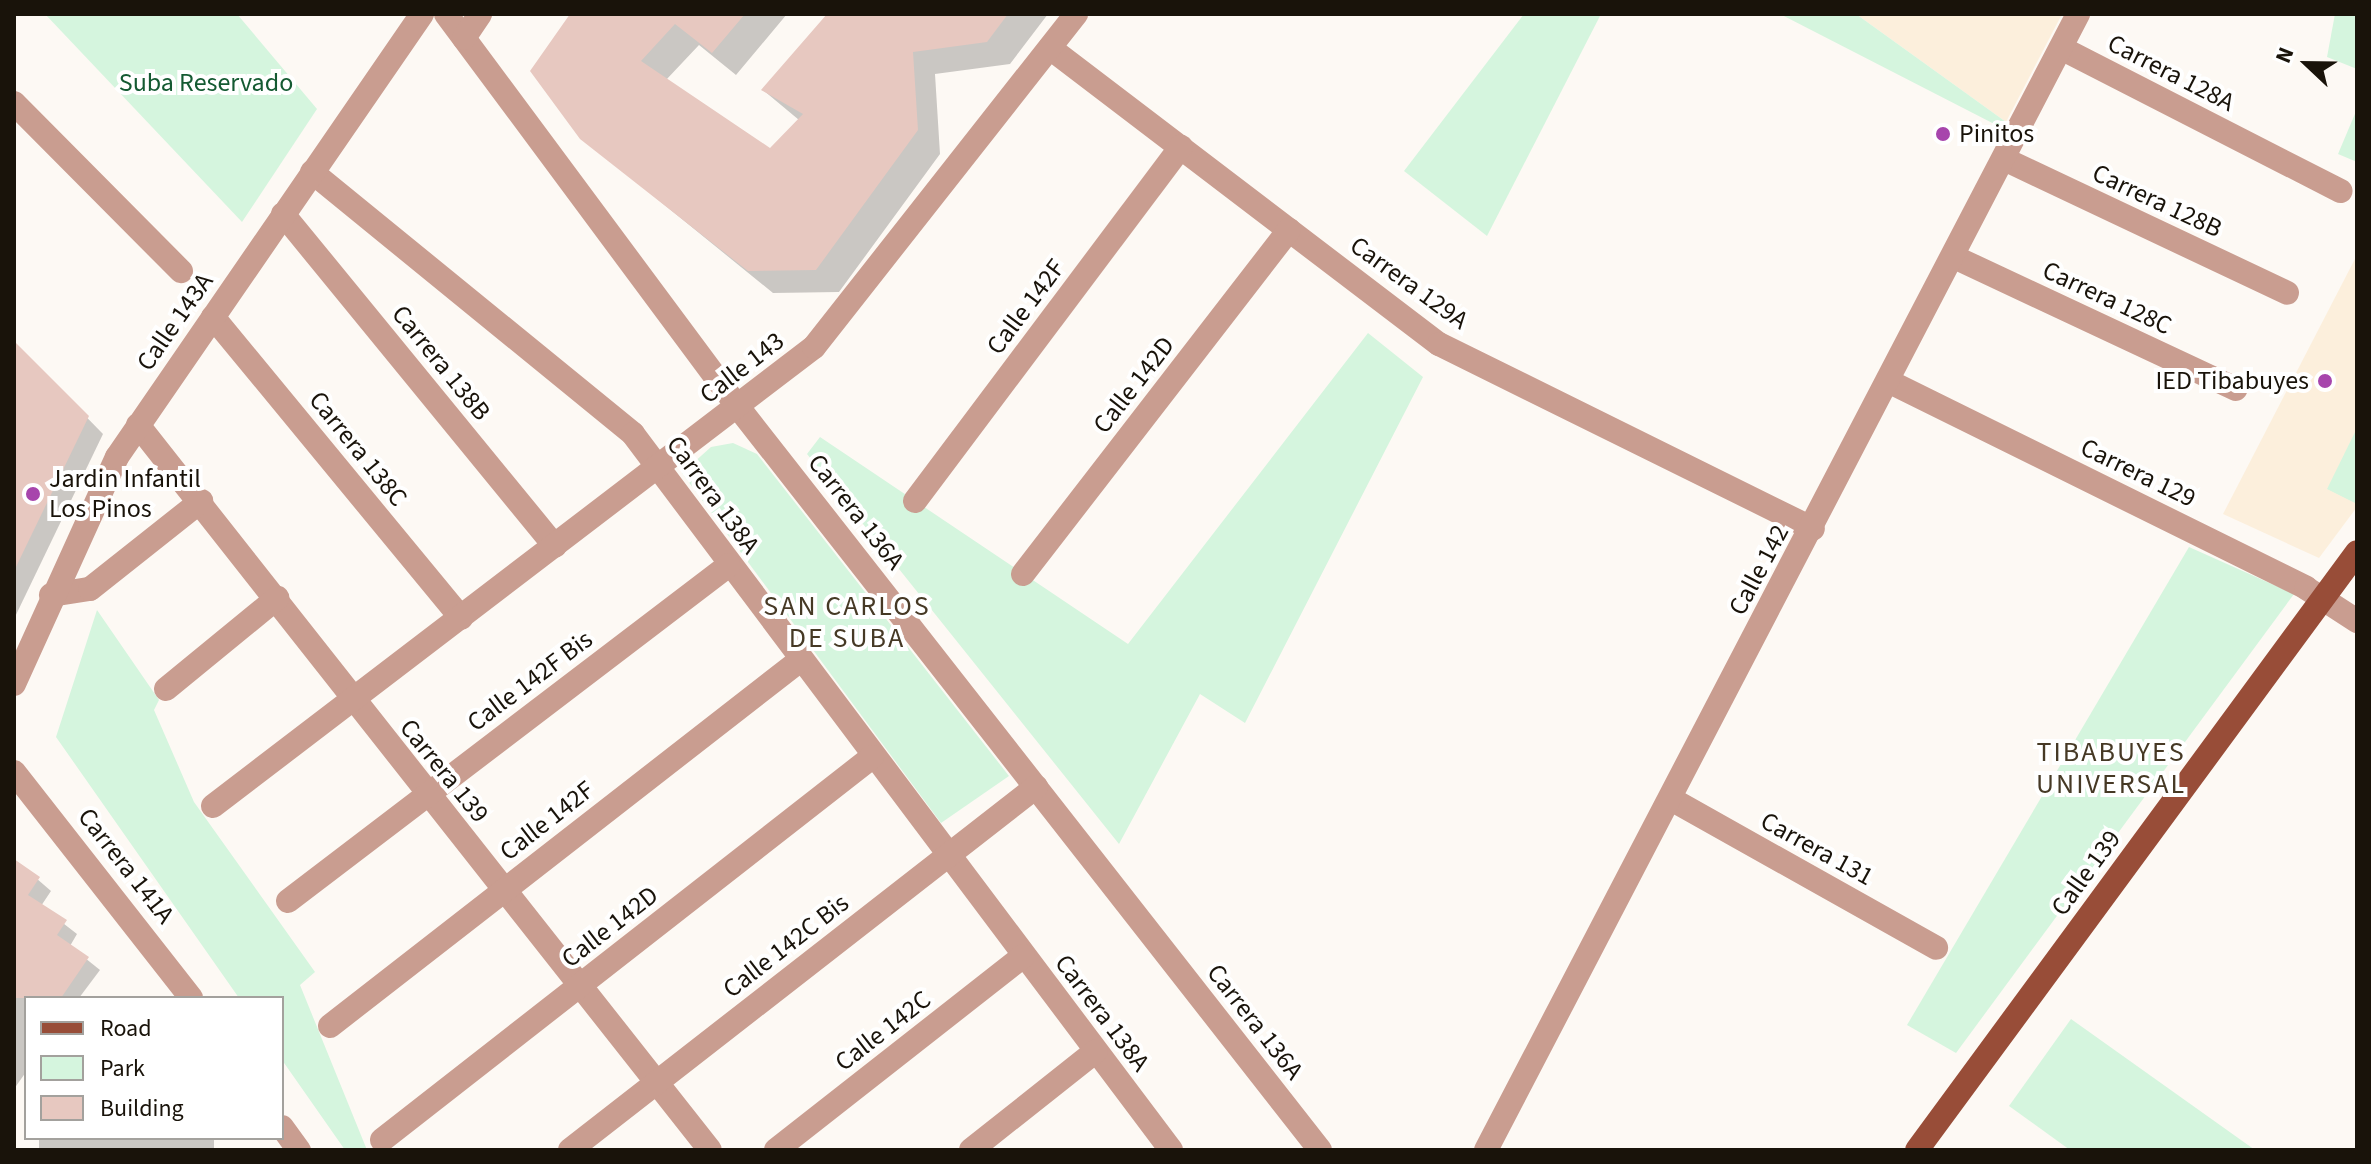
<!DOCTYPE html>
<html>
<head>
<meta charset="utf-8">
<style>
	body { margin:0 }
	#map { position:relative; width:2371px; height:1164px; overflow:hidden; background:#fdf9f4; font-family:"Source Sans 3",sans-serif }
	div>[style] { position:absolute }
	.built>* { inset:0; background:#fcefdc }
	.green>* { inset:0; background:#d5f5de }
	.shadow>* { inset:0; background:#0003; transform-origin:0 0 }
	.building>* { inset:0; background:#e7c8c0 }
	.minor>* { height:24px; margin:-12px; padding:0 12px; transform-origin:12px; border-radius:12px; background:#c99d90 }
	.major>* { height:24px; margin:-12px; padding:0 12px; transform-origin:12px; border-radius:12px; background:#984d38 }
	.dots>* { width:22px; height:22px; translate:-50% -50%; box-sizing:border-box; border:4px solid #fff; border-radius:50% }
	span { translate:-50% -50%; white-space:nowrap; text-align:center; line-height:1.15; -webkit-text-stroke:8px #fff; paint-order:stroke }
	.street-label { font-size:26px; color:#19130a }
	.park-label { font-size:26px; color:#145a32 }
	.poi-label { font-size:26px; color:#19130a }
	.left { translate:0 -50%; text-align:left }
	.right { translate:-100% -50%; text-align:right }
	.neighbourhood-label { font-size:28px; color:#463925; letter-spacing:2px }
	.frame { position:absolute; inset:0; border:16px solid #19130a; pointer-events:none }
	.legend { position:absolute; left:24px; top:996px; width:260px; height:144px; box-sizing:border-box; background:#fff; border:2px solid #a3a19d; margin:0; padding:10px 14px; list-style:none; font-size:24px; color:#19130a }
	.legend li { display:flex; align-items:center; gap:16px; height:40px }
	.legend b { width:40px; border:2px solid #a3a19d }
	.north { position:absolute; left:2267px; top:24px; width:80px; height:80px; -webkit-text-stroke:6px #fff; paint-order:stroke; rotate:292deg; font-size:22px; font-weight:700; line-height:32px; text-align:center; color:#19130a }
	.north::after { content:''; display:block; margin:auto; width:28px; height:36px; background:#19130a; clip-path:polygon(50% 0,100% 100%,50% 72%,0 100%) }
</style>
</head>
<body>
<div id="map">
	<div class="built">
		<i style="clip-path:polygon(1856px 14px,2062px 14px,2006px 122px)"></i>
		<i style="clip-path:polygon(2357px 255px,2357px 507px,2319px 558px,2223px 514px)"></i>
	</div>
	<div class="green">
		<i style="clip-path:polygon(45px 14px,237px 14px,317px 109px,242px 222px)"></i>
		<i style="clip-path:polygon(1524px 14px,1601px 14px,1487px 236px,1404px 171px)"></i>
		<i style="clip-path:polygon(1780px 14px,1856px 14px,2006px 122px,2004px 129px)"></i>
		<i style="clip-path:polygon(2335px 14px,2357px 14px,2357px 69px,2327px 57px)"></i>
		<i style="clip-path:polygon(2357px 109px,2357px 162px,2338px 154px)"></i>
		<i style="clip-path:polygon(1368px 333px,1423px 377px,1245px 723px,1200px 694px,1119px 844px,807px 454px,820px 437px,1128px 644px)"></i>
		<i style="clip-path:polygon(2357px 428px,2357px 504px,2327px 489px)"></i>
		<i style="clip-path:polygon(733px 443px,757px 454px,1009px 776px,941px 823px,682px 473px,711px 447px)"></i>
		<i style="clip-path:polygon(2189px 547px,2294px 594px,1956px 1053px,1907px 1025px)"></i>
		<i style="clip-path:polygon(97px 610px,159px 700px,154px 710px,194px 802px,315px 972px,300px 985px,367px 1150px,345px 1150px,282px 1060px,282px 998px,239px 998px,56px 737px)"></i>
		<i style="clip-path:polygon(2071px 1019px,2255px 1150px,2070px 1150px,2009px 1106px)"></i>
	</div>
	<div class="shadow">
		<i style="clip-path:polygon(574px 14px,787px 14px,736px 75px,699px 45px,666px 80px,770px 151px,799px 120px,763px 90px,829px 14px,1048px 14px,1010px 64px,935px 74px,940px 154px,839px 292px,773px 293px,582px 138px)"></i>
		<i style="clip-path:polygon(14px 343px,103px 434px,14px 619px)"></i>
		<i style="clip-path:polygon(14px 859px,51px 891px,41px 906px,77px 934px,70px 946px,100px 970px,79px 998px,26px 998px,26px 1072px,14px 1089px)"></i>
		<i style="left:39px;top:1138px;width:175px;height:14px"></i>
	</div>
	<div class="building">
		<i style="clip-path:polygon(570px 14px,745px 14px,712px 53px,675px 24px,641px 61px,770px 148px,803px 114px,761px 90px,827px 14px,1008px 14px,987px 42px,913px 52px,918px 130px,816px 270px,748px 271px,580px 139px,530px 71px)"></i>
		<i style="clip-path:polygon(14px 341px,89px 416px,14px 571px)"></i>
		<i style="clip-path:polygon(14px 859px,40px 877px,28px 895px,67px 920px,57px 935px,89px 957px,61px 998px,14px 998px)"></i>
	</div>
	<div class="minor">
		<i style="left:446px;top:14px;width:490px;rotate:53.4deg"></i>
		<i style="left:738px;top:407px;width:944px;rotate:51.93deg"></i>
		<i style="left:464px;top:38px;width:29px;rotate:-56deg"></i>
		<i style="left:1050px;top:48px;width:489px;rotate:37.3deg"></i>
		<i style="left:1439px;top:344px;width:417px;rotate:26.3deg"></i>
		<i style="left:2061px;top:48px;width:314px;rotate:27.1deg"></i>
		<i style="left:14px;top:103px;width:237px;rotate:45.2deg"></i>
		<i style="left:2004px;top:159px;width:313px;rotate:25.3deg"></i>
		<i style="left:312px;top:172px;width:414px;rotate:39.2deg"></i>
		<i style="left:633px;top:434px;width:896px;rotate:53.08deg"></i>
		<i style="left:283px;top:214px;width:429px;rotate:50.7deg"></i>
		<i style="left:1954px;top:257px;width:311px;rotate:25.1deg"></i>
		<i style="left:213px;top:317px;width:390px;rotate:50.5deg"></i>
		<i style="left:1890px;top:382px;width:464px;rotate:26.3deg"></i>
		<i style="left:2306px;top:588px;width:61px;rotate:32.9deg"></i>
		<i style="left:138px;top:425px;width:923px;rotate:51.73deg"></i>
		<i style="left:915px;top:501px;width:443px;rotate:-53.1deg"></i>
		<i style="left:1023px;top:574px;width:435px;rotate:-52.3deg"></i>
		<i style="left:51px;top:595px;width:39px;rotate:-9deg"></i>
		<i style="left:90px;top:589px;width:142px;rotate:-38.4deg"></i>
		<i style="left:14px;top:684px;width:249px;rotate:-65.6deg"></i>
		<i style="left:117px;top:457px;width:538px;rotate:-55.45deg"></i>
		<i style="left:166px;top:689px;width:144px;rotate:-39.3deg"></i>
		<i style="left:14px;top:772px;width:287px;rotate:51.9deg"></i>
		<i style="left:1671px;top:799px;width:304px;rotate:29.3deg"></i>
		<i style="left:213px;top:806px;width:756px;rotate:-37.37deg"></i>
		<i style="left:814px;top:347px;width:424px;rotate:-51.8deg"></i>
		<i style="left:288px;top:901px;width:554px;rotate:-37.3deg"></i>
		<i style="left:330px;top:1026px;width:594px;rotate:-37.89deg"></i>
		<i style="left:282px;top:1127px;width:29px;rotate:54deg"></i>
		<i style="left:382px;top:1140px;width:622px;rotate:-38.01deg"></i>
		<i style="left:570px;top:1150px;width:591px;rotate:-37.92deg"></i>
		<i style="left:776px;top:1150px;width:314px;rotate:-38.1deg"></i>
		<i style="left:971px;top:1150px;width:159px;rotate:-38.4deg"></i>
		<i style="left:1486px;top:1150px;width:1281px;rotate:-62.47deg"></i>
	</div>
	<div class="major">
		<i style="left:1917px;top:1150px;width:742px;rotate:-53.65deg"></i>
	</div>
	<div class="dots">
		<i style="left:1943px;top:134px;background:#a745ac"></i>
		<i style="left:2325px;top:381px;background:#a745ac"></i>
		<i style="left:33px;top:494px;background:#a745ac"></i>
	</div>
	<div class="street-label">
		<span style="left:2171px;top:73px;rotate:27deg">Carrera 128A</span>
		<span style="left:2157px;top:201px;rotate:25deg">Carrera 128B</span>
		<span style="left:1409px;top:283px;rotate:36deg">Carrera 129A</span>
		<span style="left:2107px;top:298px;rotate:25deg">Carrera 128C</span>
		<span style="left:1026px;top:307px;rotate:-53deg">Calle 142F</span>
		<span style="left:175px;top:322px;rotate:-55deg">Calle 143A</span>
		<span style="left:441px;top:363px;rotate:51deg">Carrera 138B</span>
		<span style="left:742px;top:368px;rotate:-38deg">Calle 143</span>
		<span style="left:1134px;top:385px;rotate:-52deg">Calle 142D</span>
		<span style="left:358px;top:449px;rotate:51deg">Carrera 138C</span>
		<span style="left:2138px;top:473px;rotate:26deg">Carrera 129</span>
		<span style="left:713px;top:495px;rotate:54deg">Carrera 138A</span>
		<span style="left:856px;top:512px;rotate:52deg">Carrera 136A</span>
		<span style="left:1759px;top:570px;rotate:-62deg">Calle 142</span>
		<span style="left:530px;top:681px;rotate:-37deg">Calle 142F Bis</span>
		<span style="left:444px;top:771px;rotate:51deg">Carrera 139</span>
		<span style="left:547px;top:821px;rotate:-38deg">Calle 142F</span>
		<span style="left:1817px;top:849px;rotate:29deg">Carrera 131</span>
		<span style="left:126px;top:866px;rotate:52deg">Carrera 141A</span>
		<span style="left:2086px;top:873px;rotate:-54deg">Calle 139</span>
		<span style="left:610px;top:927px;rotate:-38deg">Calle 142D</span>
		<span style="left:786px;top:946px;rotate:-38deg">Calle 142C Bis</span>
		<span style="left:1102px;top:1013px;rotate:53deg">Carrera 138A</span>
		<span style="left:1255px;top:1022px;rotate:52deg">Carrera 136A</span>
		<span style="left:883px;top:1031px;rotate:-38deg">Calle 142C</span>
	</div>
	<div class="park-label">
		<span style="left:206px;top:83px">Suba Reservado</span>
	</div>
	<div class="poi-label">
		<span class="left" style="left:1959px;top:134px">Pinitos</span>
		<span class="right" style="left:2309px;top:381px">IED Tibabuyes</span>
		<span class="left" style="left:49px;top:494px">Jardin Infantil<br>Los Pinos</span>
	</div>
	<div class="neighbourhood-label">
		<span style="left:847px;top:622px">SAN CARLOS<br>DE SUBA</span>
		<span style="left:2111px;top:768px">TIBABUYES<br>UNIVERSAL</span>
	</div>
	<div class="frame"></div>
	<ul class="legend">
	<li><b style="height:10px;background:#984d38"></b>Road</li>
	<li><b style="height:22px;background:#d5f5de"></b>Park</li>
	<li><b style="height:22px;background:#e7c8c0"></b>Building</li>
	</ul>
	<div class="north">N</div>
</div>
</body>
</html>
